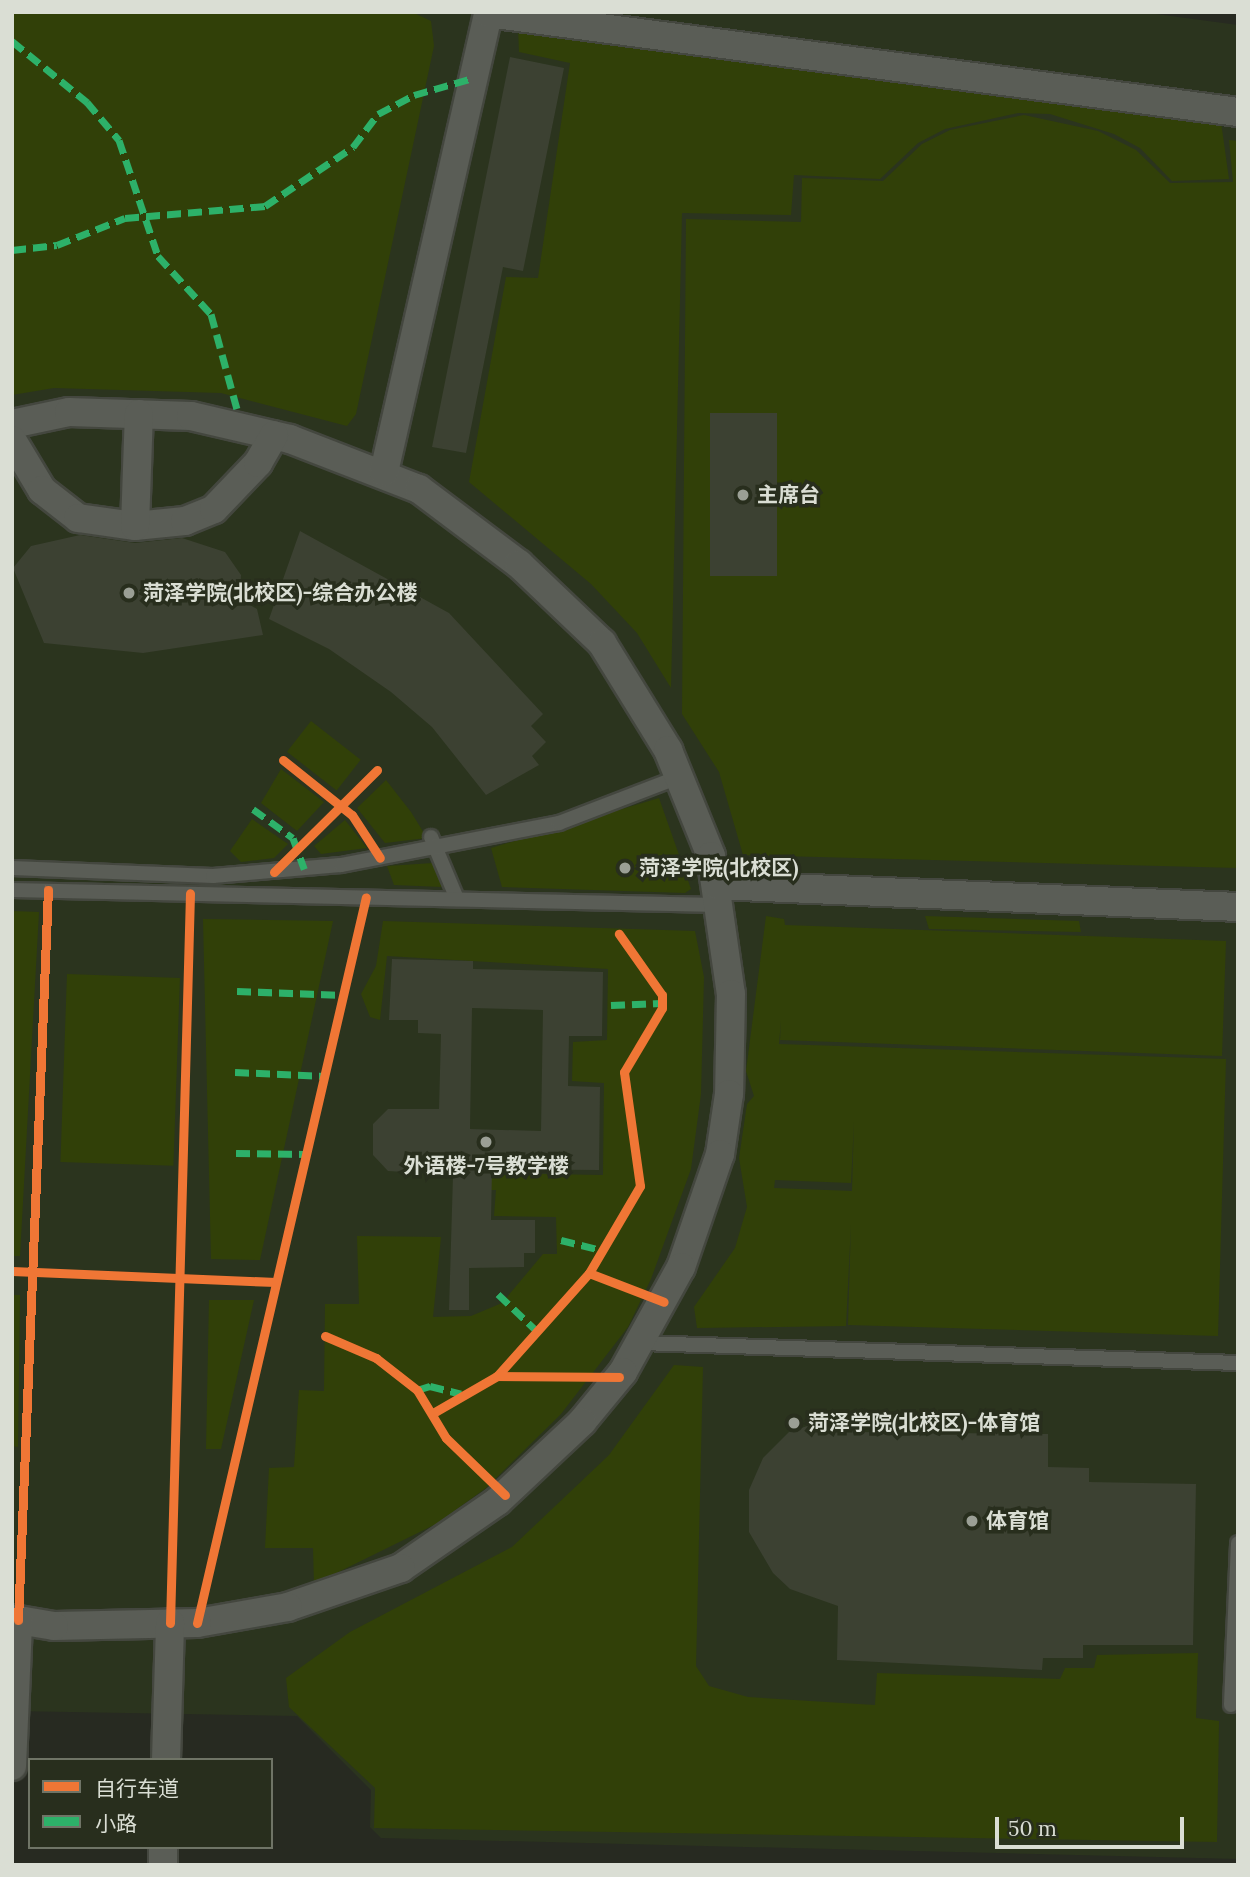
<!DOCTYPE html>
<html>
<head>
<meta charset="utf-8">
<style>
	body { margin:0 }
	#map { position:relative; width:1250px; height:1877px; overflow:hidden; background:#272a21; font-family:Lora,"Noto Sans SC",serif }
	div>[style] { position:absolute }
	.built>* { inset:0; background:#2b341e }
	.green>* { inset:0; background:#314008; transform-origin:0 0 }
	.building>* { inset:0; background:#3c4132; transform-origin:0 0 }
	.roads { filter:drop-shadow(2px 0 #44473f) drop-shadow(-2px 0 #44473f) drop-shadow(0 2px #44473f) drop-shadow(0 -2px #44473f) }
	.lane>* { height:14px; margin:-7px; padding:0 7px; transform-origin:7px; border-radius:7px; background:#5a5d56 }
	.street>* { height:28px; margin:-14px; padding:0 14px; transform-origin:14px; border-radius:14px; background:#5a5d56 }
	.quiet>* { height:7px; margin-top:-3.5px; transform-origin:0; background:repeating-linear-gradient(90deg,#2db169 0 14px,transparent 0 21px) }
	.cycleway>* { height:9px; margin:-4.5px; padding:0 4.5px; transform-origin:4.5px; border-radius:4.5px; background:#f07635 }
	.dots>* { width:19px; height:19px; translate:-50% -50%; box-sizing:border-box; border:4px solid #282e1d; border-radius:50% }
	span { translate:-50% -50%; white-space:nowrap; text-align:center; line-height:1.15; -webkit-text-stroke:7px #282e1d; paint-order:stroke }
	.poi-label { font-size:21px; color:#daded4; font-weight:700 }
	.left { translate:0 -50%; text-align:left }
	.frame { position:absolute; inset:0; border:14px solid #daded4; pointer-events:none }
	.legend { position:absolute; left:28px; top:1758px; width:245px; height:91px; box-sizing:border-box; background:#282e1d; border:2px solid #6f7466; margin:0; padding:9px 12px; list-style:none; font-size:21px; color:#daded4 }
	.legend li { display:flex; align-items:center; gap:14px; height:35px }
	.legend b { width:35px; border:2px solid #6f7466 }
	.scale { position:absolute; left:995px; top:1817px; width:189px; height:32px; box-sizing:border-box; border:4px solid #daded4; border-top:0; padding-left:9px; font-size:21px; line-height:24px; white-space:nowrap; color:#daded4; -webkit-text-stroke:5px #282e1d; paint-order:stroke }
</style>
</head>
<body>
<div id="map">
	<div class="built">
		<i style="clip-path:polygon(12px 12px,1141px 12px,1238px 25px,1238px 1859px,381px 1838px,370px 1827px,371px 1790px,297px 1716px,12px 1711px)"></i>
	</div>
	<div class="green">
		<i style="clip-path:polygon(12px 12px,412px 12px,431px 21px,434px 46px,356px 414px,347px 426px,221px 393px,54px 388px,12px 395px)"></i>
		<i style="clip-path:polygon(518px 26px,1221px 122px,1229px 179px,1172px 181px,1140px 148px,1114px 134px,1050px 114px,1018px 113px,945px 129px,918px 143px,880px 179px,794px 175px,791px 215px,682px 213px,671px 688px,637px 633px,591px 584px,469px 482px,506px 277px,538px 278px,570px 63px,519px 52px)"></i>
		<i style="clip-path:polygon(1024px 115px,1098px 131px,1136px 150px,1170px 183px,1233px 182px,1229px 140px,1238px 141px,1238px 868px,743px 855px,719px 772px,682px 714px,686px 219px,801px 222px,802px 178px,883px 181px,922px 144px,950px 130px)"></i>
		<i style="left:311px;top:721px;width:63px;height:39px;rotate:38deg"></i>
		<i style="clip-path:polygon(281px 769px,324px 802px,297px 831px,261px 803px)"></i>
		<i style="clip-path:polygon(386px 780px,411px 812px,427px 838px,385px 843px,357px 808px)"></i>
		<i style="clip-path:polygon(659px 798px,691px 889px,685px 893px,502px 887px,491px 848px)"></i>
		<i style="clip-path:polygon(252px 819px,288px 844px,274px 858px,241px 862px,230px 851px)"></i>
		<i style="clip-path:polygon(345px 820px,367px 848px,321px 854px,314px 846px)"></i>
		<i style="clip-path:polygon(433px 863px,443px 887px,394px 885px,387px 866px)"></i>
		<i style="clip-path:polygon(12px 911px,39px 912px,20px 1256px,12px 1256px)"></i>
		<i style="clip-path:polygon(evenodd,766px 916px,784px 919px,785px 925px,1226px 941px,1222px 1056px,780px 1040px,781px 1020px,779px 1044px,1226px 1059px,1218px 1336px,848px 1325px,851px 1224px,846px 1326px,697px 1328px,694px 1307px,735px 1248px,747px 1207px,739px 1158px,747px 1104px,754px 1096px,746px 1071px,766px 916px,854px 1121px,852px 1191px,774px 1188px,775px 1180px,851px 1183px,854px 1121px)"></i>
		<i style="clip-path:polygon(925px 916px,1079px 921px,1081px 932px,929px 929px)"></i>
		<i style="clip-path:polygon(203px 919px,333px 921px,260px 1260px,211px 1259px)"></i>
		<i style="clip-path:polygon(383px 921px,695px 931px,704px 977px,701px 1094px,691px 1169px,651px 1279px,628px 1327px,561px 1414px,486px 1488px,436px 1524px,314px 1584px,313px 1548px,265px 1548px,269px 1468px,294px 1467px,299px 1390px,324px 1391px,325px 1304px,359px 1304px,357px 1236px,441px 1237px,433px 1317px,471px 1316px,502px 1303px,543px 1254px,557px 1254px,556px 1217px,494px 1216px,496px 1190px,472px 1190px,472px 1173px,603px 1175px,604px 1083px,572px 1081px,573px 1042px,607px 1040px,608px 969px,387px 956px,380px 1020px,370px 1017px,361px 994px,376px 966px)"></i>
		<i style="left:67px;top:974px;width:113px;height:188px;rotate:2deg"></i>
		<i style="clip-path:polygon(12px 1295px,20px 1295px,18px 1447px,12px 1446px)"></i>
		<i style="clip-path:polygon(209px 1300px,254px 1300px,221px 1449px,206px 1449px)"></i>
		<i style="clip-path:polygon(674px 1365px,703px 1367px,696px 1666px,709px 1686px,748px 1697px,875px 1705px,877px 1673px,1060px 1679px,1065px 1668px,1094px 1668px,1097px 1655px,1198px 1653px,1196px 1718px,1219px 1721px,1217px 1842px,374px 1828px,375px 1788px,289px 1707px,286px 1678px,350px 1632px,512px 1547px,609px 1455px)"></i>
	</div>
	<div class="building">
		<i style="clip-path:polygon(510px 57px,564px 68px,523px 271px,503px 267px,466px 453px,432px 447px)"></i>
		<i style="left:777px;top:413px;width:163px;height:67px;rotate:90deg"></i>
		<i style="clip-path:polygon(300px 531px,449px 613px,543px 714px,531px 726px,546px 742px,532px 756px,539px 765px,486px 795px,432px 727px,391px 692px,329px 649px,269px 619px)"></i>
		<i style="clip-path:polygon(80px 535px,135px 543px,182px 538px,225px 552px,241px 575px,240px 599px,257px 609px,263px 635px,143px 653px,44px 643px,13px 568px,31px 546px)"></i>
		<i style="clip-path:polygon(evenodd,392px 959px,473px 961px,473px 969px,603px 972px,602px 1036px,569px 1036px,568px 1086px,600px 1087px,599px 1170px,492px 1169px,491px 1220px,535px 1220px,535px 1253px,524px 1253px,524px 1267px,469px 1268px,469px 1310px,449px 1310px,453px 1175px,388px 1171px,373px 1155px,373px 1124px,388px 1109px,439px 1109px,441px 1034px,418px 1033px,418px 1020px,389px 1020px,392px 959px,472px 1008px,543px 1010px,541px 1131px,470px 1129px,472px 1008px)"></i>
		<i style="clip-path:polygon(856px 1410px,856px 1432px,1048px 1434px,1048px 1467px,1089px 1468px,1089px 1482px,1196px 1484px,1193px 1645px,1083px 1645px,1083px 1658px,1043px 1658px,1042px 1670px,837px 1660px,838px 1606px,790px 1589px,773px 1573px,749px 1532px,749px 1490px,763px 1458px,789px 1432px)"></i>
	</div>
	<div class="roads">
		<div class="lane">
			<i style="left:431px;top:837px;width:67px;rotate:67.2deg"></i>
			<i style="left:12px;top:868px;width:201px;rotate:2.3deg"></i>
			<i style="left:213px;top:876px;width:128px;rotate:-4.9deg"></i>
			<i style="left:341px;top:865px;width:222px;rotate:-10.9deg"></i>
			<i style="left:559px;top:823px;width:129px;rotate:-21deg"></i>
			<i style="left:12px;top:890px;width:707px;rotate:1.22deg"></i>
			<i style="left:641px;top:1343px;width:597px;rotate:1.92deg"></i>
			<i style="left:1231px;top:1705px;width:162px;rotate:-87.5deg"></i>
		</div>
		<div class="street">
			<i style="left:12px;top:424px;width:58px;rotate:-11.9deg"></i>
			<i style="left:69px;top:412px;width:122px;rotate:1.9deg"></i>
			<i style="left:191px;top:416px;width:102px;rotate:13.1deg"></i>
			<i style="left:290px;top:439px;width:138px;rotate:21.2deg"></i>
			<i style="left:419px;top:489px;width:125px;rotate:36.9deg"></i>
			<i style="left:519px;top:564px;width:115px;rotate:43.6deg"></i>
			<i style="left:602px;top:643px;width:126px;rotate:58.3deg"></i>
			<i style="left:668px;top:750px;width:114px;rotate:67.9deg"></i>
			<i style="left:711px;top:856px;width:139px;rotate:81.8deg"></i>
			<i style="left:731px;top:994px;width:100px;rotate:91.1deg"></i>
			<i style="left:729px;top:1094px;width:61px;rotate:98.5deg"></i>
			<i style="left:720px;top:1154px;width:120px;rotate:109deg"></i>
			<i style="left:681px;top:1267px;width:120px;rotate:118.9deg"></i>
			<i style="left:623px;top:1372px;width:65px;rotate:129.4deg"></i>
			<i style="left:582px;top:1422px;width:115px;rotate:136.8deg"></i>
			<i style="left:498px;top:1501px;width:118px;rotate:145.4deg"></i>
			<i style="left:401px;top:1568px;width:120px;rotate:161deg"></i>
			<i style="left:288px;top:1607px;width:92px;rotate:170deg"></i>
			<i style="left:197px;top:1623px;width:143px;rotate:178.8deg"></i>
			<i style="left:54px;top:1626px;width:43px;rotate:-170.5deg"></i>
			<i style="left:12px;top:440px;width:58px;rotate:59deg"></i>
			<i style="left:42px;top:490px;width:46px;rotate:37.9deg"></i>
			<i style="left:78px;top:518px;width:58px;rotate:8deg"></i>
			<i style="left:135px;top:526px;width:50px;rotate:-5.7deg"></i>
			<i style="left:185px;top:521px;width:31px;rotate:-22deg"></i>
			<i style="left:214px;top:509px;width:64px;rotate:-46.3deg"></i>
			<i style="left:258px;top:463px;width:32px;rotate:-60deg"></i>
			<i style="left:384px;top:472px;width:471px;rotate:-77.2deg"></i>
			<i style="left:488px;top:13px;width:757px;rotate:7.52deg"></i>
			<i style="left:135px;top:526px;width:112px;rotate:-88deg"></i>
			<i style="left:716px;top:885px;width:522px;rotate:2.41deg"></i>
			<i style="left:166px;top:1760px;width:137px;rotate:-88.3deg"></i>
			<i style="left:12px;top:1766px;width:146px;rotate:-87.6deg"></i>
			<i style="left:163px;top:1865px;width:18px;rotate:-90deg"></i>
		</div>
	</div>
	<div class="quiet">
		<i style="left:12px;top:41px;width:97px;rotate:39.1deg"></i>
		<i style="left:87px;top:102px;width:50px;rotate:49.9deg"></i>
		<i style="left:119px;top:140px;width:122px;rotate:71.4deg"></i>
		<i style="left:158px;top:256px;width:79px;rotate:47.6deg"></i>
		<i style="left:211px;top:314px;width:98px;rotate:74.7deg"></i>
		<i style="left:12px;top:250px;width:45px;rotate:-6.3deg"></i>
		<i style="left:57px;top:245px;width:73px;rotate:-21.7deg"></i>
		<i style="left:125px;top:218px;width:141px;rotate:-4.9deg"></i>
		<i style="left:265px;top:206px;width:106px;rotate:-33.8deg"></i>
		<i style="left:353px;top:147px;width:41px;rotate:-52.9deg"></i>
		<i style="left:378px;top:114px;width:41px;rotate:-27.8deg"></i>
		<i style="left:414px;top:95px;width:61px;rotate:-16.1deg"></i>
		<i style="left:253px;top:809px;width:49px;rotate:35.9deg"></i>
		<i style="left:293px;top:838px;width:33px;rotate:70deg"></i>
		<i style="left:237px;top:991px;width:107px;rotate:2.1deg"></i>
		<i style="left:611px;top:1005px;width:51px;rotate:-2.2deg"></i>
		<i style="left:235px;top:1072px;width:90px;rotate:2.5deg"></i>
		<i style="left:236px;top:1153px;width:70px;rotate:0.8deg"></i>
		<i style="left:561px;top:1240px;width:41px;rotate:14deg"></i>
		<i style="left:498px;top:1294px;width:54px;rotate:43.5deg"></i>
		<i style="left:417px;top:1390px;width:14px;rotate:-17deg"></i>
		<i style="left:430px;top:1386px;width:32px;rotate:14deg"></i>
	</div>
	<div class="cycleway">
		<i style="left:283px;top:760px;width:88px;rotate:38.6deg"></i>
		<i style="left:352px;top:815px;width:51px;rotate:56.9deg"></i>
		<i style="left:274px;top:872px;width:145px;rotate:-44.7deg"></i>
		<i style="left:12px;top:1271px;width:264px;rotate:2.4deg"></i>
		<i style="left:589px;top:1273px;width:101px;rotate:-59.6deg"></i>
		<i style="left:640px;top:1186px;width:115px;rotate:-98deg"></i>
		<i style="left:624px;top:1072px;width:74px;rotate:-59.3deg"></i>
		<i style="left:662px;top:1008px;width:13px;rotate:-90deg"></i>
		<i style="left:662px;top:995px;width:75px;rotate:-125.2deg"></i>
		<i style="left:325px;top:1336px;width:56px;rotate:23.3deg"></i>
		<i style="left:376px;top:1358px;width:52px;rotate:38deg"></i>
		<i style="left:417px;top:1390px;width:56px;rotate:58.9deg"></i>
		<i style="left:446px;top:1438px;width:82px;rotate:44deg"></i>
		<i style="left:497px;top:1376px;width:138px;rotate:-48.2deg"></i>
		<i style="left:589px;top:1273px;width:80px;rotate:21.1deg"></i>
		<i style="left:433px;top:1413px;width:74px;rotate:-30deg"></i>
		<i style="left:497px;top:1376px;width:122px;rotate:0.5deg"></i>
		<i style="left:18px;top:1620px;width:731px;rotate:-87.65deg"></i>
		<i style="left:170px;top:1623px;width:730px;rotate:-88.43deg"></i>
		<i style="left:197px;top:1623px;width:745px;rotate:-76.9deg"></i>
	</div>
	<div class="dots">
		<i style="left:743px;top:495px;background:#9b9f95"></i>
		<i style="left:129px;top:593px;background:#9b9f95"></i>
		<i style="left:625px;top:868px;background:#9b9f95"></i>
		<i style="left:486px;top:1142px;background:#9b9f95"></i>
		<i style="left:794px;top:1423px;background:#9b9f95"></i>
		<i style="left:972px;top:1521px;background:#9b9f95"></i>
	</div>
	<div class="poi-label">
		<span class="left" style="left:757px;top:495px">主席台</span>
		<span class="left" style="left:143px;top:593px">菏泽学院(北校区)-综合办公楼</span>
		<span class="left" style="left:639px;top:868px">菏泽学院(北校区)</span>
		<span style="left:486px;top:1166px">外语楼-7号教学楼</span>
		<span class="left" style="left:808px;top:1423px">菏泽学院(北校区)-体育馆</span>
		<span class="left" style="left:986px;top:1521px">体育馆</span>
	</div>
	<div class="frame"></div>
	<ul class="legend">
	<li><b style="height:9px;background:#f07635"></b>自行车道</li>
	<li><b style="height:9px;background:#2db169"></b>小路</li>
	</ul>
	<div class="scale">50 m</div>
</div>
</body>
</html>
